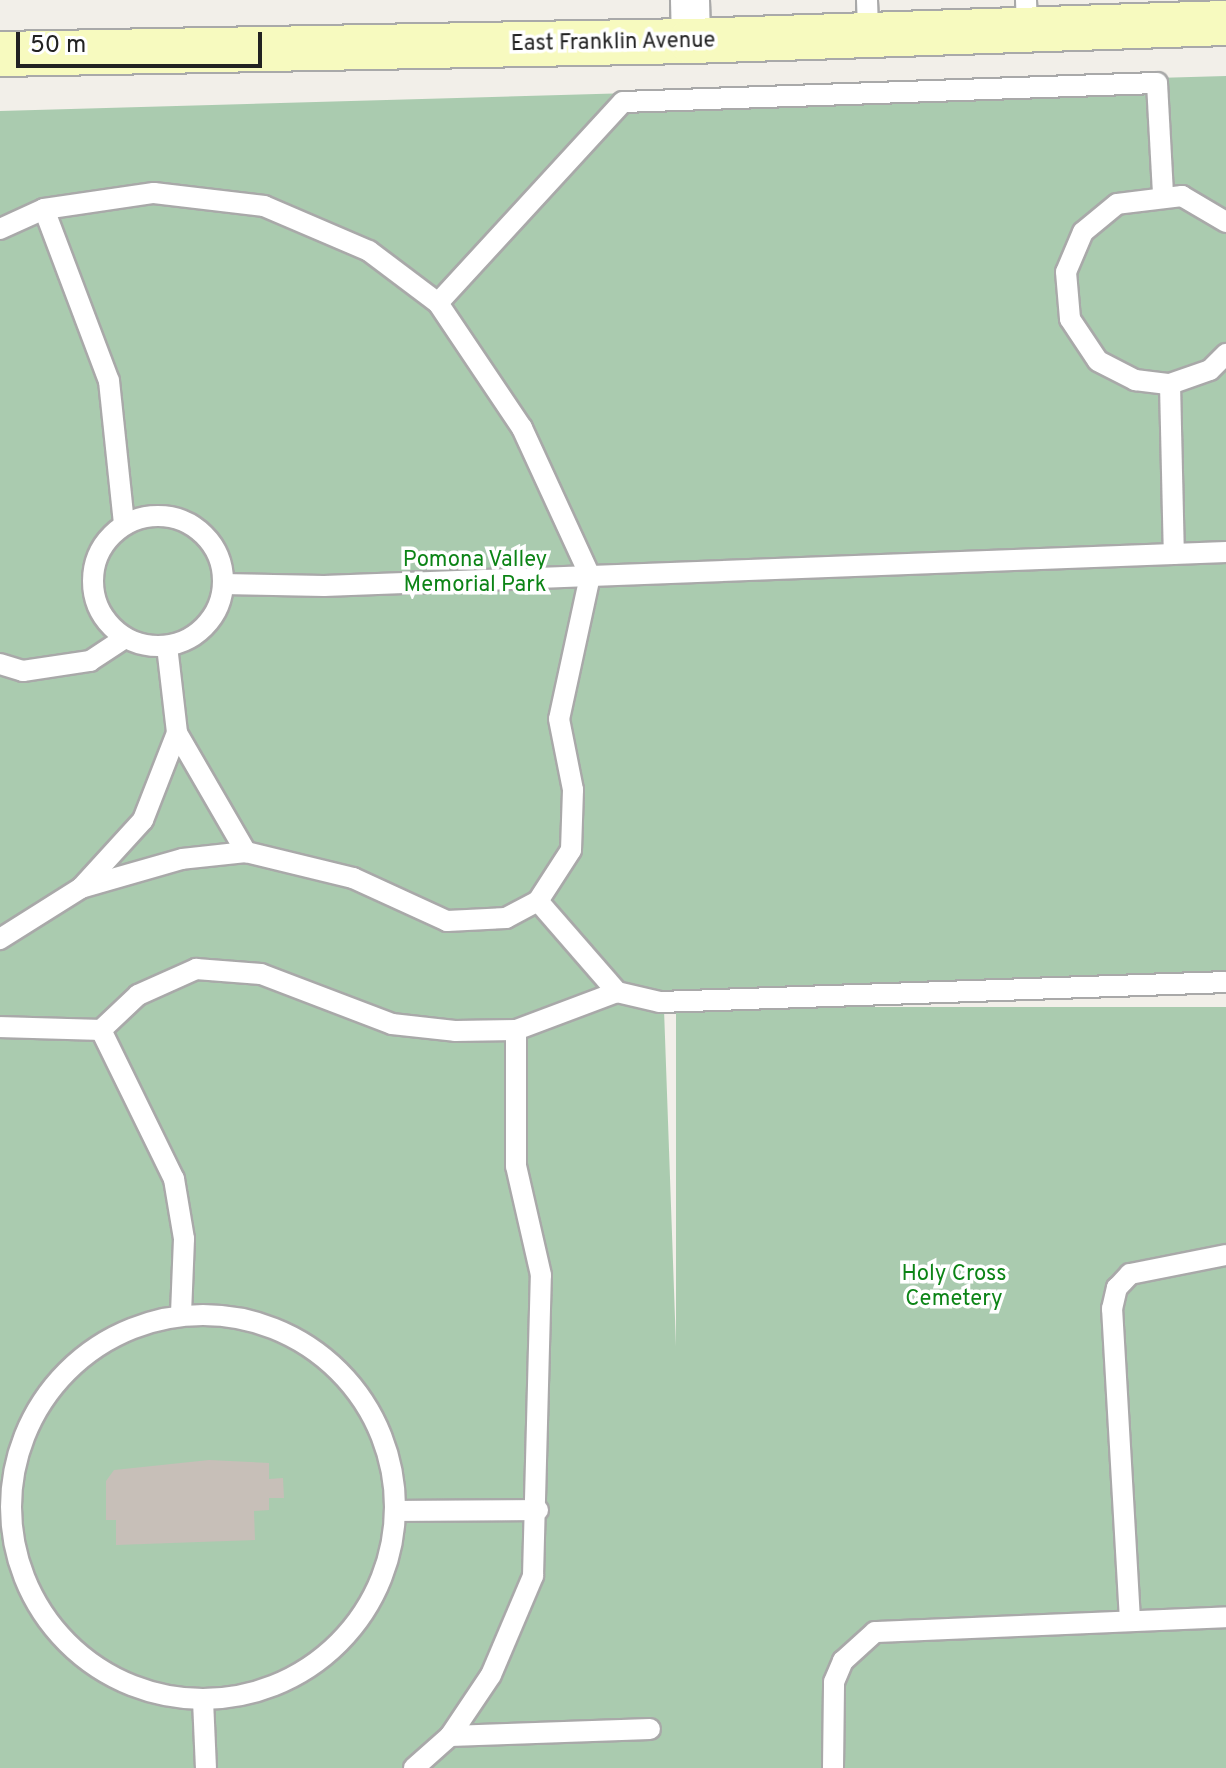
<!DOCTYPE html>
<html>
<head>
<meta charset="utf-8">
<style>
	body { margin:0 }
	#map { position:relative; width:1226px; height:1768px; overflow:hidden; background:#f2efe9; font-family:Overpass,sans-serif }
	div>[style] { position:absolute }
	.cemetery>* { inset:0; background:#aacbaf; transform-origin:0 0 }
	.building>* { inset:0; background:#c7bfb8 }
	.roads { filter:drop-shadow(2px 0 #a9a9a9) drop-shadow(-2px 0 #a9a9a9) drop-shadow(0 2px #a9a9a9) drop-shadow(0 -2px #a9a9a9) }
	.lane>* { height:20px; margin:-10px; padding:0 10px; transform-origin:10px; border-radius:10px; background:#fff }
	.lane>.ring { margin:-10px; padding:0; box-sizing:content-box; background:none; border:20px solid #fff; border-radius:50% }
	.street>* { height:38px; margin:-19px; padding:0 19px; transform-origin:19px; border-radius:19px; background:#fff }
	.secondary>* { height:44px; margin:-22px; padding:0 22px; transform-origin:22px; border-radius:22px; background:#f7fabf }
	span { translate:-50% -50%; white-space:nowrap; text-align:center; line-height:1.15; -webkit-text-stroke:7px #fff; paint-order:stroke }
	.street-label { font-size:22px; color:#222 }
	.park-label { font-size:22px; color:#0c8416 }
	.scale { position:absolute; left:16px; top:32px; width:246px; height:36px; box-sizing:border-box; border:4px solid #222; border-top:0; padding-left:10px; font-size:24px; line-height:28px; white-space:nowrap; color:#222; -webkit-text-stroke:6px #fff; paint-order:stroke }
</style>
</head>
<body>
<div id="map">
	<div class="cemetery">
		<i style="clip-path:polygon(1226px 76px,1226px 988px,664px 1009px,691px 1768px,0 1768px,0 111px)"></i>
		<i style="left:1226px;top:1007px;width:761px;height:550px;rotate:90deg"></i>
	</div>
	<div class="building">
		<i style="clip-path:polygon(209px 1460px,269px 1463px,269px 1479px,283px 1478px,284px 1498px,269px 1498px,269px 1510px,254px 1511px,255px 1540px,116px 1545px,116px 1520px,106px 1520px,106px 1481px,114px 1470px)"></i>
	</div>
	<div class="roads">
		<div class="lane">
			<i style="left:867px;top:0;width:35px;rotate:88deg"></i>
			<i style="left:1026px;top:0;width:30px;rotate:88deg"></i>
			<i style="left:44px;top:209px;width:184px;rotate:69.3deg"></i>
			<i style="left:109px;top:381px;width:144px;rotate:84deg"></i>
			<i style="left:1226px;top:222px;width:51px;rotate:-149.4deg"></i>
			<i style="left:1182px;top:196px;width:65px;rotate:173deg"></i>
			<i style="left:1117px;top:204px;width:44px;rotate:140.5deg"></i>
			<i style="left:1083px;top:232px;width:43px;rotate:113deg"></i>
			<i style="left:1066px;top:272px;width:47px;rotate:85.1deg"></i>
			<i style="left:1070px;top:319px;width:50px;rotate:56.3deg"></i>
			<i style="left:1098px;top:361px;width:42px;rotate:27.2deg"></i>
			<i style="left:1135px;top:380px;width:35px;rotate:7deg"></i>
			<i style="left:1170px;top:384px;width:42px;rotate:-19.3deg"></i>
			<i style="left:1210px;top:370px;width:23px;rotate:-45deg"></i>
			<i style="left:0;top:229px;width:48px;rotate:-24.4deg"></i>
			<i style="left:44px;top:209px;width:111px;rotate:-8.3deg"></i>
			<i style="left:154px;top:193px;width:111px;rotate:6.7deg"></i>
			<i style="left:264px;top:206px;width:114px;rotate:23.2deg"></i>
			<i style="left:369px;top:251px;width:86px;rotate:37deg"></i>
			<i style="left:438px;top:303px;width:151px;rotate:56.1deg"></i>
			<i style="left:522px;top:428px;width:163px;rotate:65.3deg"></i>
			<i style="left:590px;top:576px;width:146px;rotate:102.2deg"></i>
			<i style="left:559px;top:719px;width:72px;rotate:78.8deg"></i>
			<i style="left:573px;top:790px;width:60px;rotate:91.9deg"></i>
			<i style="left:571px;top:850px;width:61px;rotate:122.9deg"></i>
			<i style="left:538px;top:901px;width:36px;rotate:152deg"></i>
			<i style="left:506px;top:918px;width:59px;rotate:177.1deg"></i>
			<i style="left:447px;top:921px;width:103px;rotate:-155.4deg"></i>
			<i style="left:353px;top:878px;width:110px;rotate:-166.3deg"></i>
			<i style="left:246px;top:852px;width:64px;rotate:173.8deg"></i>
			<i style="left:182px;top:859px;width:105px;rotate:164deg"></i>
			<i style="left:81px;top:888px;width:96px;rotate:147.8deg"></i>
			<i style="left:438px;top:303px;width:273px;rotate:-47.4deg"></i>
			<i style="left:623px;top:102px;width:534px;rotate:-2.04deg"></i>
			<i style="left:1157px;top:83px;width:111px;rotate:86.9deg"></i>
			<i style="left:1170px;top:384px;width:170px;rotate:88.7deg"></i>
			<i class="ring" style="left:93px;top:516px;width:110px;height:110px"></i>
			<i style="left:223px;top:584px;width:101px;rotate:1.1deg"></i>
			<i style="left:324px;top:586px;width:903px;rotate:-2.16deg"></i>
			<i style="left:167px;top:646px;width:88px;rotate:83.4deg"></i>
			<i style="left:0;top:664px;width:24px;rotate:17deg"></i>
			<i style="left:23px;top:671px;width:68px;rotate:-8.5deg"></i>
			<i style="left:90px;top:661px;width:42px;rotate:-33.3deg"></i>
			<i style="left:81px;top:888px;width:92px;rotate:-47.6deg"></i>
			<i style="left:143px;top:820px;width:93px;rotate:-68.7deg"></i>
			<i style="left:177px;top:733px;width:138px;rotate:59.9deg"></i>
			<i style="left:538px;top:901px;width:121px;rotate:49deg"></i>
			<i style="left:0;top:1027px;width:101px;rotate:1.7deg"></i>
			<i style="left:101px;top:1030px;width:166px;rotate:63.9deg"></i>
			<i style="left:174px;top:1179px;width:61px;rotate:80.5deg"></i>
			<i style="left:184px;top:1239px;width:75px;rotate:92.3deg"></i>
			<i style="left:101px;top:1030px;width:51px;rotate:-43.4deg"></i>
			<i style="left:138px;top:995px;width:64px;rotate:-24.1deg"></i>
			<i style="left:196px;top:969px;width:65px;rotate:4.4deg"></i>
			<i style="left:261px;top:974px;width:140px;rotate:20.9deg"></i>
			<i style="left:392px;top:1024px;width:63px;rotate:6.3deg"></i>
			<i style="left:455px;top:1031px;width:61px;rotate:-0.9deg"></i>
			<i style="left:516px;top:1030px;width:108px;rotate:-20.6deg"></i>
			<i style="left:617px;top:992px;width:44px;rotate:13.1deg"></i>
			<i style="left:660px;top:1002px;width:566px;rotate:-2.02deg"></i>
			<i class="ring" style="left:11px;top:1315px;width:364px;height:364px"></i>
			<i style="left:397px;top:1511px;width:141px;rotate:-0.4deg"></i>
			<i style="left:1130px;top:1620px;width:312px;rotate:-93.3deg"></i>
			<i style="left:1112px;top:1309px;width:22px;rotate:-77deg"></i>
			<i style="left:1117px;top:1288px;width:19px;rotate:-47deg"></i>
			<i style="left:1130px;top:1274px;width:98px;rotate:-11.2deg"></i>
			<i style="left:203px;top:1700px;width:68px;rotate:87.5deg"></i>
			<i style="left:450px;top:1736px;width:200px;rotate:-2deg"></i>
			<i style="left:414px;top:1768px;width:48px;rotate:-41.6deg"></i>
			<i style="left:450px;top:1736px;width:73px;rotate:-56.1deg"></i>
			<i style="left:491px;top:1675px;width:108px;rotate:-67deg"></i>
			<i style="left:533px;top:1576px;width:301px;rotate:-88.5deg"></i>
			<i style="left:541px;top:1275px;width:112px;rotate:-102.9deg"></i>
			<i style="left:516px;top:1166px;width:136px;rotate:-90deg"></i>
			<i style="left:833px;top:1768px;width:86px;rotate:-89.3deg"></i>
			<i style="left:834px;top:1682px;width:23px;rotate:-67deg"></i>
			<i style="left:843px;top:1661px;width:43px;rotate:-42.2deg"></i>
			<i style="left:875px;top:1632px;width:351px;rotate:-2.4deg"></i>
		</div>
		<div class="street">
			<i style="left:690px;top:0;width:41px;rotate:88.6deg"></i>
		</div>
		<div class="secondary">
			<i style="left:0;top:54px;width:691px;rotate:-1.08deg"></i>
			<i style="left:691px;top:41px;width:535px;rotate:-1.93deg"></i>
		</div>
	</div>
	<div class="street-label">
		<span style="left:613px;top:43px;rotate:-1deg">East Franklin Avenue</span>
	</div>
	<div class="park-label">
		<span style="left:475px;top:573px">Pomona Valley<br>Memorial Park</span>
		<span style="left:954px;top:1287px">Holy Cross<br>Cemetery</span>
	</div>
	<div class="scale">50 m</div>
</div>
</body>
</html>
